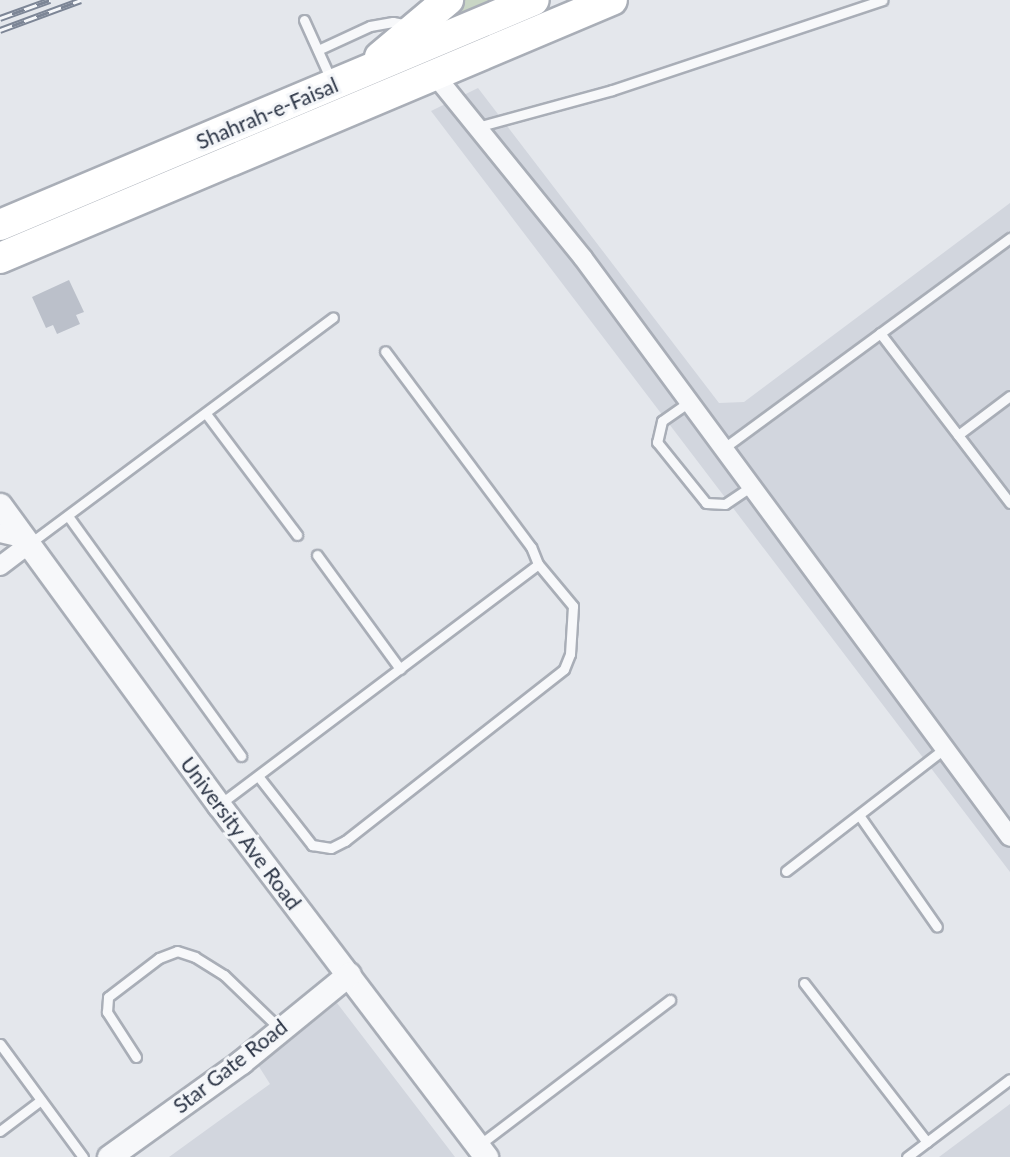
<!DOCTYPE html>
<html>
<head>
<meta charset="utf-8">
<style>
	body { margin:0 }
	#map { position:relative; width:1010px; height:1157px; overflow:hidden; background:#e4e7ec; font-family:Lato,sans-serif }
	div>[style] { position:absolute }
	.built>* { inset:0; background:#d2d6de }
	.green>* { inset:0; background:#c9d6c5 }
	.building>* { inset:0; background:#bbc0ca }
	.roads { filter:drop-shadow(2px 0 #a9aeb7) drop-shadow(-2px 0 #a9aeb7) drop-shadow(0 2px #a9aeb7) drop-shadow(0 -2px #a9aeb7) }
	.service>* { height:9px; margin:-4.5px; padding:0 4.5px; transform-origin:4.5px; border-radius:4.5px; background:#f7f8fa }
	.minor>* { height:18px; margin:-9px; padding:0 9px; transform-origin:9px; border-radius:9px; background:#f7f8fa }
	.tertiary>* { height:23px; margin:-11.5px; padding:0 11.5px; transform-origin:11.5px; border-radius:11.5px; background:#f7f8fa }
	.trunk>* { height:30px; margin:-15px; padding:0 15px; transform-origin:15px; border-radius:15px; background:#fff }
	.rail>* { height:7px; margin-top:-3.5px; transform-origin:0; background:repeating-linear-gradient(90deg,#f4f6f9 0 13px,#7d8696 0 26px); box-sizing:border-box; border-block:2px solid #7d8696 }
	span { translate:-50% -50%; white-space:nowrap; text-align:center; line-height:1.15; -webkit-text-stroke:6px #f4f6f9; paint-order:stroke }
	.street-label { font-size:21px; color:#2b3445 }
</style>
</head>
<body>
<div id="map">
	<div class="built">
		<i style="clip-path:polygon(478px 88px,719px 403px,744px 402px,1010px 203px,1010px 872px,431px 111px)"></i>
		<i style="clip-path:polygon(337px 1003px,455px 1157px,169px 1157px,270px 1084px,258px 1065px)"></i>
		<i style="clip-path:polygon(1010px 1104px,1010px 1157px,939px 1157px)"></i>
	</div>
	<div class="green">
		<i style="clip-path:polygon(460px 0,490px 0,460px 13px)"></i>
	</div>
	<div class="building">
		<i style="clip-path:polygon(69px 280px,84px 312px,76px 315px,80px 324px,57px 334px,53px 325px,46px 328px,32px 297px)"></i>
	</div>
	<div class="roads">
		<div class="service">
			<i style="left:304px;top:20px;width:68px;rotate:65.7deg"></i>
			<i style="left:318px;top:50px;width:57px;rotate:-24.8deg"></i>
			<i style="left:370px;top:26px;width:23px;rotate:-10deg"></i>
			<i style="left:393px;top:22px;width:15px;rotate:11deg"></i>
			<i style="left:477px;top:127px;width:140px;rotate:-15.3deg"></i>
			<i style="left:612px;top:90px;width:285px;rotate:-18.4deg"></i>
			<i style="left:880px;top:333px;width:214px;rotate:52.6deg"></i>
			<i style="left:689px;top:402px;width:33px;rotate:145deg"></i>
			<i style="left:662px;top:421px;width:22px;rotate:103deg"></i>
			<i style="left:657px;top:442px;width:78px;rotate:51.2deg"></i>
			<i style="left:706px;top:503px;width:19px;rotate:3deg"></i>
			<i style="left:725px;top:504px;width:32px;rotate:-34deg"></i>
			<i style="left:207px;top:415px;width:150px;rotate:53.1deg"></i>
			<i style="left:958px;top:435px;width:65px;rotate:-36.9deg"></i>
			<i style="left:724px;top:448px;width:355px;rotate:-36.3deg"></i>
			<i style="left:68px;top:516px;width:296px;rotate:54.2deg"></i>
			<i style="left:29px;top:544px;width:379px;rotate:-36.7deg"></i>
			<i style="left:317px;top:555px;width:141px;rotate:53.9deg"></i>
			<i style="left:258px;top:776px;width:88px;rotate:52deg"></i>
			<i style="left:312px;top:845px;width:19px;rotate:9deg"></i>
			<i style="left:331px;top:848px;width:16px;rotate:-27deg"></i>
			<i style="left:345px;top:841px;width:278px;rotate:-38.1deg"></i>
			<i style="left:564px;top:669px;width:16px;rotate:-68deg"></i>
			<i style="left:570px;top:654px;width:48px;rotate:-86.4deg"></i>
			<i style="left:573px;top:606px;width:55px;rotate:-129.8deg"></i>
			<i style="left:220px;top:804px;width:398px;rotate:-37deg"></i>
			<i style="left:538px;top:564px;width:18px;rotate:-112deg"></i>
			<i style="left:531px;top:547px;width:244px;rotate:-126.7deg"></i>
			<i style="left:859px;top:815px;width:136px;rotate:55.1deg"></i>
			<i style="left:786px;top:871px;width:201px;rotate:-37.7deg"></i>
			<i style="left:804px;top:983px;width:201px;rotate:52.3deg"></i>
			<i style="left:0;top:1044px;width:140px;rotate:53.7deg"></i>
			<i style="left:136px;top:1057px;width:54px;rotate:-122.8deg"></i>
			<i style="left:107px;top:1012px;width:15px;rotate:-86deg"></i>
			<i style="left:108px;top:997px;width:64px;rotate:-37.4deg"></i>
			<i style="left:159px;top:958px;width:19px;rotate:-21deg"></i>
			<i style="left:177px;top:951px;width:19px;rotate:18deg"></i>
			<i style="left:195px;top:957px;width:34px;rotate:32deg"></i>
			<i style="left:224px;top:975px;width:76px;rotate:43.9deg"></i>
			<i style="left:0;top:1131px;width:51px;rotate:-37.1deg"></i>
			<i style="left:479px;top:1145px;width:240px;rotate:-37.2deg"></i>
			<i style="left:907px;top:1157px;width:129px;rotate:-37.1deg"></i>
		</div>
		<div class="minor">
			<i style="left:434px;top:74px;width:237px;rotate:51deg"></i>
			<i style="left:583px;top:258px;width:719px;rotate:53.59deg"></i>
			<i style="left:0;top:533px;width:23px;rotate:13deg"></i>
			<i style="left:0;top:566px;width:35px;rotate:-37deg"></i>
		</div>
		<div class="tertiary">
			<i style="left:0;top:505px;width:371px;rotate:53.9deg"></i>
			<i style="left:219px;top:805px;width:442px;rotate:52.8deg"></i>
			<i style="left:109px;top:1157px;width:163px;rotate:-35.7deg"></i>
			<i style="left:241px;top:1062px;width:139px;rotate:-39.2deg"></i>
		</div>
		<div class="trunk">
			<i style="left:380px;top:57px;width:89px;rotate:-40deg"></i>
			<i style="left:0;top:225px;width:579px;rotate:-22.85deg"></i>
			<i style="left:0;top:258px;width:664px;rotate:-22.86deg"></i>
		</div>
	</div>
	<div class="rail">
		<i style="left:0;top:18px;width:53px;rotate:-19.8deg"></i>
		<i style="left:0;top:30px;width:86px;rotate:-20.3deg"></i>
	</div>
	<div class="street-label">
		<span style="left:267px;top:113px;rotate:-23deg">Shahrah-e-Faisal</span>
		<span style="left:241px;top:833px;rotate:53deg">University Ave Road</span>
		<span style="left:230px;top:1066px;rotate:-38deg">Star Gate Road</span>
	</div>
</div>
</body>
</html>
